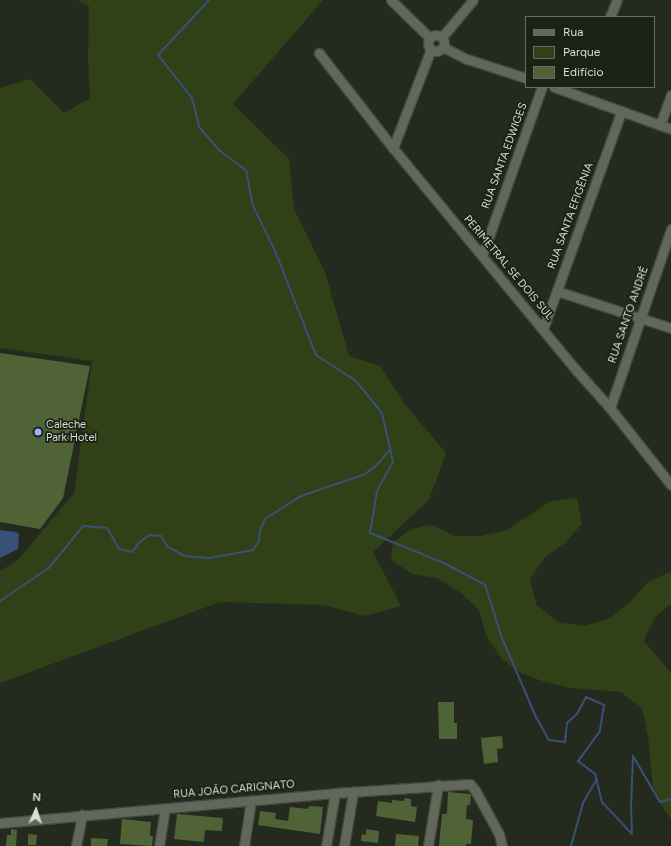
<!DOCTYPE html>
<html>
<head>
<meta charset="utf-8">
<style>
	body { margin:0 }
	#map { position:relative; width:671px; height:846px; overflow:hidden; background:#252a1e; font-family:Figtree,sans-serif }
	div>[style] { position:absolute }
	.green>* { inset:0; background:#304017 }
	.water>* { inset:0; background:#395178 }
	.stream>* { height:2px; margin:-1px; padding:0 1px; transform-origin:1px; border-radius:1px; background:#395178 }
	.building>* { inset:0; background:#506336 }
	.roads { filter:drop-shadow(1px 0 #43483e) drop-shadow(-1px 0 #43483e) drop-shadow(0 1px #43483e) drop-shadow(0 -1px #43483e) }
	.minor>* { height:9px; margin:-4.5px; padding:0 4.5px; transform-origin:4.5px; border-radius:4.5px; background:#616759 }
	.minor>.ring { margin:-4.5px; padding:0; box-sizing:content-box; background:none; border:9px solid #616759; border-radius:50% }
	.dots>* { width:11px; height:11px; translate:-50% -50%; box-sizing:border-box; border:2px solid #1c2115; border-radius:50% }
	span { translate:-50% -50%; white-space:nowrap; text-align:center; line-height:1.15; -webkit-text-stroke:3.5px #1c2115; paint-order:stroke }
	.street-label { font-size:11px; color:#daded6 }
	.poi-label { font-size:11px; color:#daded6 }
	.left { translate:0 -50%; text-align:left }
	.legend { position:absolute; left:525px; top:16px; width:130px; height:72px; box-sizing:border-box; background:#1c2115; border:1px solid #686d62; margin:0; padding:5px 7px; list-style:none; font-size:12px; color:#daded6 }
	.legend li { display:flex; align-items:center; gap:8px; height:20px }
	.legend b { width:20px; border:1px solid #686d62 }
	.north { position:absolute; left:16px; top:790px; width:40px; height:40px; -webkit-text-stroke:3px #1c2115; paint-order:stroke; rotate:3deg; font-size:11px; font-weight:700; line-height:16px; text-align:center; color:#daded6 }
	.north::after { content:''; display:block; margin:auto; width:14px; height:18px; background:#daded6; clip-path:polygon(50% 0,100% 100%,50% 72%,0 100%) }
</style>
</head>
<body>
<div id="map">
	<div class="green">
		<i style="clip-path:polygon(77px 0,323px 0,233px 104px,289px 159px,294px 209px,325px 272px,349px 356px,380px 366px,404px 403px,446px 453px,429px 500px,373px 552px,401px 606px,365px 616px,324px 605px,220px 602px,0 683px,0 571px,18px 560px,74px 493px,92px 361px,0 348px,0 88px,30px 79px,64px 113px,90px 98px,88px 59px,89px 6px)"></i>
		<i style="clip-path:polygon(577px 498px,582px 524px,565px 543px,545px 557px,530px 579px,536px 604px,558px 622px,584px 626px,609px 619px,629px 603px,647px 583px,671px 571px,671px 604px,654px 618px,644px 641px,671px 673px,671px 819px,664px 810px,653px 787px,648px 737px,642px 708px,621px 692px,571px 688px,545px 682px,521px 673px,501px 658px,486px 635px,479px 610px,461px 593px,437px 578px,412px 574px,391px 560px,393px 543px,411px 529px,432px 525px,455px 536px,481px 536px,507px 530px,551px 501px)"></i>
	</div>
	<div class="water">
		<i style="clip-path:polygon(0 530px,16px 532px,19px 534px,18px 549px,0 558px)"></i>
	</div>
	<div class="stream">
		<i style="left:209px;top:0;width:75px;rotate:132.8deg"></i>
		<i style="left:158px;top:55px;width:55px;rotate:51.7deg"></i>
		<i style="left:192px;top:98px;width:30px;rotate:76deg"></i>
		<i style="left:199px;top:127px;width:30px;rotate:49deg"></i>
		<i style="left:219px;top:150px;width:34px;rotate:37deg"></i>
		<i style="left:246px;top:170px;width:37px;rotate:79deg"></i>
		<i style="left:253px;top:206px;width:50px;rotate:63.9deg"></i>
		<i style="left:275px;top:251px;width:112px;rotate:68.5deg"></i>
		<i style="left:316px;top:355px;width:48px;rotate:33deg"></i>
		<i style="left:356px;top:381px;width:41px;rotate:50.9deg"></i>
		<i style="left:382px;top:413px;width:50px;rotate:77.3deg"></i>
		<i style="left:393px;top:462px;width:33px;rotate:119deg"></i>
		<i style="left:377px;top:491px;width:43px;rotate:99.5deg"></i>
		<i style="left:370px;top:533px;width:80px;rotate:22.1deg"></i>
		<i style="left:444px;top:563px;width:47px;rotate:28.2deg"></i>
		<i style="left:485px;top:585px;width:56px;rotate:72.2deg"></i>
		<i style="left:502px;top:638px;width:86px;rotate:66.7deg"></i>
		<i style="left:536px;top:717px;width:26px;rotate:61deg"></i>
		<i style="left:549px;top:740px;width:16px;rotate:7deg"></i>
		<i style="left:565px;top:742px;width:19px;rotate:-84deg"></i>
		<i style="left:567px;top:723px;width:13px;rotate:-42deg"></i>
		<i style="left:577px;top:714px;width:19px;rotate:-62deg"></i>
		<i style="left:586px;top:697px;width:20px;rotate:24deg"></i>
		<i style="left:604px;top:705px;width:26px;rotate:99deg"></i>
		<i style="left:600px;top:731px;width:37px;rotate:126deg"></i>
		<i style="left:578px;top:761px;width:21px;rotate:37deg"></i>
		<i style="left:595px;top:774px;width:29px;rotate:76deg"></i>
		<i style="left:602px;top:802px;width:44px;rotate:46.8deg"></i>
		<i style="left:632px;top:834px;width:26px;rotate:-92deg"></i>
		<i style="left:631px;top:808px;width:52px;rotate:-87.8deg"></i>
		<i style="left:633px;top:756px;width:53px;rotate:59.6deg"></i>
		<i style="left:660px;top:802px;width:11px;rotate:-15deg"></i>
		<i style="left:0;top:601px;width:59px;rotate:-34deg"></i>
		<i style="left:49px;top:568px;width:54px;rotate:-51deg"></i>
		<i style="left:83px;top:526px;width:24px;rotate:5deg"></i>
		<i style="left:107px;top:528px;width:24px;rotate:60deg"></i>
		<i style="left:119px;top:549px;width:13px;rotate:13deg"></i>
		<i style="left:132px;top:552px;width:11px;rotate:-52deg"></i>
		<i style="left:139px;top:543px;width:13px;rotate:-39deg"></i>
		<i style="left:149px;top:535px;width:12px;rotate:5deg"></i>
		<i style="left:161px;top:536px;width:13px;rotate:58deg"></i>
		<i style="left:168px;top:547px;width:19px;rotate:28deg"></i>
		<i style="left:185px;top:556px;width:25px;rotate:5deg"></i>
		<i style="left:210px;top:558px;width:44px;rotate:-10.5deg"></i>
		<i style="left:253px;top:550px;width:11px;rotate:-56deg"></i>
		<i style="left:259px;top:541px;width:11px;rotate:-85deg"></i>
		<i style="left:260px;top:530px;width:12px;rotate:-66deg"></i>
		<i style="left:265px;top:519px;width:43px;rotate:-32.6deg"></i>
		<i style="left:301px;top:496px;width:65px;rotate:-18.7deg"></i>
		<i style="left:363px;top:475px;width:14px;rotate:-34deg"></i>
		<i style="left:375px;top:467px;width:23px;rotate:-49deg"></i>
		<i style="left:571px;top:846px;width:45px;rotate:-74.4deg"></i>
		<i style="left:583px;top:803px;width:28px;rotate:-60deg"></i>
	</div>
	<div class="building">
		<i style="clip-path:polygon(0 353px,90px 366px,63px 498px,40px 529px,0 522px)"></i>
		<i style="clip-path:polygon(438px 702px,454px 702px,454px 723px,457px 723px,457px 739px,439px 739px)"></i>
		<i style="clip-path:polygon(502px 736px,503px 748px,497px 749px,498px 762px,484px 764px,481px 738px)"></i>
		<i style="clip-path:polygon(448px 792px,470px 794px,471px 795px,470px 805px,467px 805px,466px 819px,473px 820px,471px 844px,466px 844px,466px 846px,439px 846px,442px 814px,447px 814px)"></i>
		<i style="clip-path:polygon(405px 798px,411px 799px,411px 806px,417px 807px,415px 822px,376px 816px,378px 801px,392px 803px,392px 800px,404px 801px)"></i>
		<i style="clip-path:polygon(309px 806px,323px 807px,320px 834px,258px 825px,260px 811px,276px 813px,275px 819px,288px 821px,290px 807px,308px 809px)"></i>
		<i style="clip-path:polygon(177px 814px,223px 818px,222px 831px,205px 830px,204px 842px,174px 839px)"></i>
		<i style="clip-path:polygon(122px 819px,151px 822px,150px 836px,153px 836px,152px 846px,120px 844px)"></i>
		<i style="clip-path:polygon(11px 829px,17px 830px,16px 846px,6px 846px,7px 835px,11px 835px)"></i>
		<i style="clip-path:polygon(366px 829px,379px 831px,378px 843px,361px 841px,362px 834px,366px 835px)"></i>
		<i style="clip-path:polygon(28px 834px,37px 835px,36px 845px,28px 845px)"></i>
		<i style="clip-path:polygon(396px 834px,419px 836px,418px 846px,395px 846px)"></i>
		<i style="clip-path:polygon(91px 838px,108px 839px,107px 846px,91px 846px)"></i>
	</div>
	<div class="roads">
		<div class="minor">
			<i style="left:391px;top:0;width:54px;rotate:44.3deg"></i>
			<i style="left:610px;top:17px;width:18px;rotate:-68deg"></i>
			<i class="ring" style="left:428px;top:35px;width:7px;height:7px"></i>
			<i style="left:442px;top:37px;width:48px;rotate:-50deg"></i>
			<i style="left:443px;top:47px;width:27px;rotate:27deg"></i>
			<i style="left:467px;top:59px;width:62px;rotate:17.9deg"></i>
			<i style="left:319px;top:53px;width:120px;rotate:52.1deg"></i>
			<i style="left:393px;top:148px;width:289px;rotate:50.5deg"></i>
			<i style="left:577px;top:371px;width:50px;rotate:48.3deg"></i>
			<i style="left:610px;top:408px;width:98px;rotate:51.6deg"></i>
			<i style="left:554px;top:87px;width:124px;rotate:19.7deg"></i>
			<i style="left:660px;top:125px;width:32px;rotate:-70deg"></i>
			<i style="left:393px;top:148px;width:106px;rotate:-69deg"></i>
			<i style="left:482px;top:256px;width:179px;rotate:-70.5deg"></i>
			<i style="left:557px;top:291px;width:120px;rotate:18deg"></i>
			<i style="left:543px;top:329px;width:231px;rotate:-70.2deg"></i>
			<i style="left:610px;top:408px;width:189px;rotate:-71.2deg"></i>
			<i style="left:0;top:823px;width:336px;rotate:-5.1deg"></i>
			<i style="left:335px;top:793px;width:135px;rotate:-3.8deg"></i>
			<i style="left:470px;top:784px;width:8px;rotate:50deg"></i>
			<i style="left:475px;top:790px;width:50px;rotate:61.4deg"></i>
			<i style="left:499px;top:834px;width:12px;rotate:76deg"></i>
			<i style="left:76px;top:846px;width:32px;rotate:-79deg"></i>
			<i style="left:159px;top:846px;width:38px;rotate:-81deg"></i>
			<i style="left:244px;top:846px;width:46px;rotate:-81.2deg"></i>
			<i style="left:326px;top:846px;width:54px;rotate:-80.4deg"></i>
			<i style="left:344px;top:846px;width:55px;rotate:-80.5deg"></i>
			<i style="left:428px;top:846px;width:62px;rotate:-80.7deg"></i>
		</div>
	</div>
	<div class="dots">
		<i style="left:38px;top:432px;background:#8fb8fd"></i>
	</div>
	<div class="street-label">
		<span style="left:505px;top:156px;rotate:-70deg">RUA SANTA EDWIGES</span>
		<span style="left:571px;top:216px;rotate:-70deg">RUA SANTA EFIGÊNIA</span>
		<span style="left:508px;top:268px;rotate:50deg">PERIMETRAL SE DOIS SUL</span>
		<span style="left:629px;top:315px;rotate:-71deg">RUA SANTO ANDRÉ</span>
		<span style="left:234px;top:790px;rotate:-5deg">RUA JOÃO CARIGNATO</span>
	</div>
	<div class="poi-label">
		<span class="left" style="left:46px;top:432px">Caleche<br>Park Hotel</span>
	</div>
	<ul class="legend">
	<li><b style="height:5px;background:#616759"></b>Rua</li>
	<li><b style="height:11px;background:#304017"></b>Parque</li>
	<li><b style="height:11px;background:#506336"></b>Edifício</li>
	</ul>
	<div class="north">N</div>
</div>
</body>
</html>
